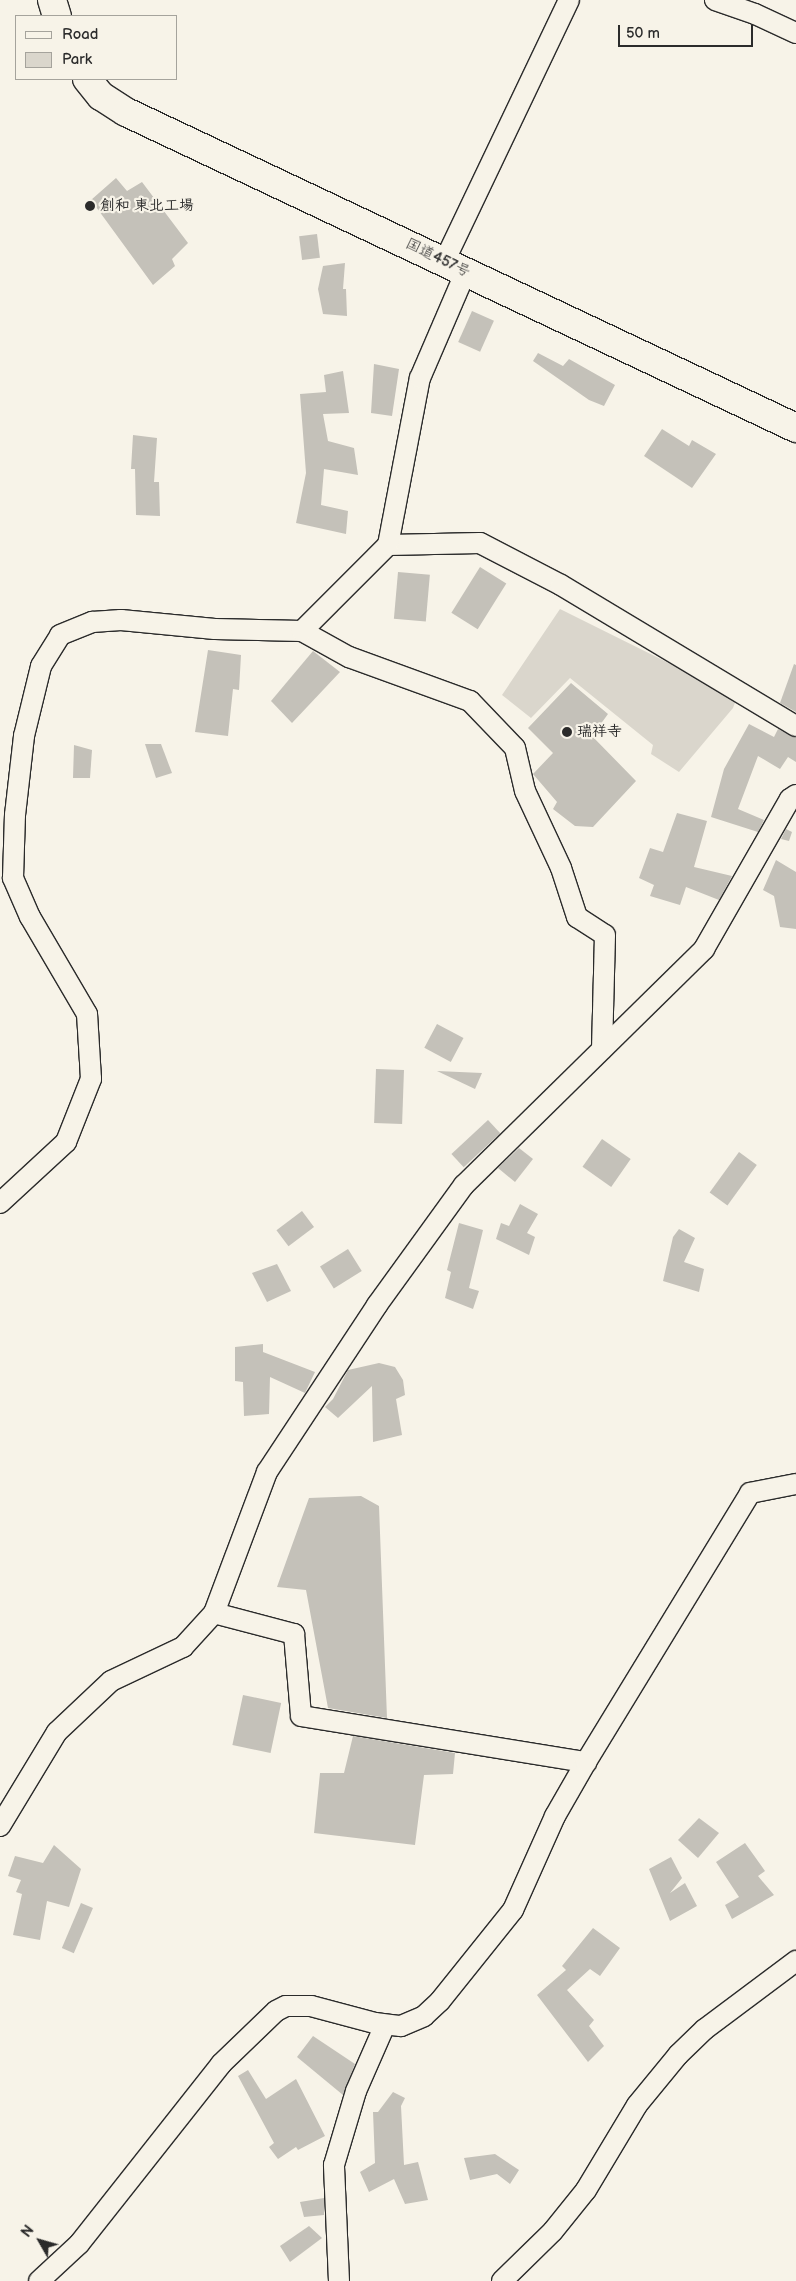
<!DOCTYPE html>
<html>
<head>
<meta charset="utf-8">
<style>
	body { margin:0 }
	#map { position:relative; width:796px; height:2281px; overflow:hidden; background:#f7f3e8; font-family:"Balsamiq Sans","Klee One",sans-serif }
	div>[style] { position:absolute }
	.green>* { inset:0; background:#dad6cc }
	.building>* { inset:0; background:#c4c1b9; transform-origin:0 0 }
	.roads { filter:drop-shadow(1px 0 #2b2b2b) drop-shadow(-1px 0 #2b2b2b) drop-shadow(0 1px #2b2b2b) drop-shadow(0 -1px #2b2b2b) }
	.minor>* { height:20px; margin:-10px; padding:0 10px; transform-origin:10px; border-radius:10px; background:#f7f3e8 }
	.highway>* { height:28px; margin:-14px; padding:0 14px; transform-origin:14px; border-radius:14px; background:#f7f3e8 }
	.dots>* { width:14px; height:14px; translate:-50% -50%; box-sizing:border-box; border:2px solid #f7f3e8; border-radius:50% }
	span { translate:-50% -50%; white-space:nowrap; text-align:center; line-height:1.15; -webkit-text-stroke:4.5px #f7f3e8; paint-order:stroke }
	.poi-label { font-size:15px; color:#2b2b2b; font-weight:700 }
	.left { translate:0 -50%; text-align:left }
	.street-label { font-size:15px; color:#2b2b2b }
	.legend { position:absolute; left:15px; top:15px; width:162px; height:65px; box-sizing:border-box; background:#f7f3e8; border:1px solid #a5a39c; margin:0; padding:6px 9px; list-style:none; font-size:15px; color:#2b2b2b }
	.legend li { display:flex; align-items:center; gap:10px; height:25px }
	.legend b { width:25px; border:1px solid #a5a39c }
	.north { position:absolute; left:15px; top:2216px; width:50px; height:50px; -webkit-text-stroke:4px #f7f3e8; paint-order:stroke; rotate:308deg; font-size:14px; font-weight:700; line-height:20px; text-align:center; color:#2b2b2b }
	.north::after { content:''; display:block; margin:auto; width:18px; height:22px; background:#2b2b2b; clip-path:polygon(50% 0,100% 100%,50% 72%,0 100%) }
	.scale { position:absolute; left:618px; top:25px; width:135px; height:22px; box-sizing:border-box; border:2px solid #2b2b2b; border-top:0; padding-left:6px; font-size:15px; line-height:18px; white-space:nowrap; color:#2b2b2b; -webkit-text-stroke:4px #f7f3e8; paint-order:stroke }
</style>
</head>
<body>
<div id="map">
	<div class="green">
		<i style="clip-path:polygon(560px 609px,737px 697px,733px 708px,679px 772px,651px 754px,653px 745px,570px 678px,531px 718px,502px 695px)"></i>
	</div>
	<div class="building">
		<i style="clip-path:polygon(116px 178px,127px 191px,142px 182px,188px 243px,172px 259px,175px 266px,153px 285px,91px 200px)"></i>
		<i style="left:317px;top:234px;width:24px;height:18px;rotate:83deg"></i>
		<i style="clip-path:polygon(345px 263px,343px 289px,346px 289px,347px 316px,323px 314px,318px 289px,323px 266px)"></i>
		<i style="left:472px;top:311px;width:24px;height:34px;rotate:24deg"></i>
		<i style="clip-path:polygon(538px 353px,563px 366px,569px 359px,615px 385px,604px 406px,589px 400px,533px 361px)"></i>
		<i style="clip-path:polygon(374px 364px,399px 369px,392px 416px,371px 413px)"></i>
		<i style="clip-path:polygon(343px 371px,349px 413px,323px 414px,328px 441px,354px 448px,358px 475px,324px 469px,321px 505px,348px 511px,346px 534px,296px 523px,306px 473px,300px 394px,326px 392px,324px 375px)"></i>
		<i style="clip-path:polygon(662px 429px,689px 446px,692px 440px,716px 454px,692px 488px,644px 456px)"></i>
		<i style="clip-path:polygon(133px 435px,157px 438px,154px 482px,159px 482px,160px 516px,136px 515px,135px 469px,131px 469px)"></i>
		<i style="left:480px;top:567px;width:31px;height:54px;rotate:32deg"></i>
		<i style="left:398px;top:572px;width:32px;height:47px;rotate:5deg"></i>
		<i style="clip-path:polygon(208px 650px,241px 655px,239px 690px,233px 689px,228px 736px,195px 732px)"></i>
		<i style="clip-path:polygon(313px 651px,340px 672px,292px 723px,271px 701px)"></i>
		<i style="clip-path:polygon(794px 664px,796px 665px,796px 712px,780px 703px)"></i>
		<i style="clip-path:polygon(571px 683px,608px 714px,592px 736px,636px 781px,593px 827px,575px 826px,553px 809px,557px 802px,533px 774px,553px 753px,528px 728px)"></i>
		<i style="clip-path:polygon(749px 724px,774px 737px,778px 729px,796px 738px,796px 762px,788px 757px,780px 769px,758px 756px,738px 809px,764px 820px,758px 832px,711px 817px,724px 769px)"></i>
		<i style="clip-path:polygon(145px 744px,161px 744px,172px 773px,156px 778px)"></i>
		<i style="clip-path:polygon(74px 745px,92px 750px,90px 778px,73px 778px)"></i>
		<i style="clip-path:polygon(677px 813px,707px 821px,694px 867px,732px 876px,719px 900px,686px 887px,680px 905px,650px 896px,654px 885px,639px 878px,650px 848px,663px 852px)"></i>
		<i style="clip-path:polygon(786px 829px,792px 832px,789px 841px,781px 839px)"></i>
		<i style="clip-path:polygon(776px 860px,796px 872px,796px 929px,780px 927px,774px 896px,763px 890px)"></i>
		<i style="left:437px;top:1024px;width:30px;height:27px;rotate:28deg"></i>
		<i style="left:376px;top:1069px;width:28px;height:54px;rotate:2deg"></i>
		<i style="clip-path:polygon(437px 1071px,482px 1073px,475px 1089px)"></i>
		<i style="left:488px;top:1120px;width:18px;height:50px;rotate:47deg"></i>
		<i style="left:602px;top:1139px;width:35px;height:34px;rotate:35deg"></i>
		<i style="clip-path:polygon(519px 1148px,533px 1159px,515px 1182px,498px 1168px)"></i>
		<i style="left:739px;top:1152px;width:22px;height:50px;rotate:36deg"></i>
		<i style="clip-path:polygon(520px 1204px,538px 1214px,527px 1233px,535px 1237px,529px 1255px,496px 1239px,501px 1223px,509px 1226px)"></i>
		<i style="left:302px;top:1211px;width:20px;height:32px;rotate:53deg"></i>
		<i style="clip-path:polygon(459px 1223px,483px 1230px,469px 1288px,479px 1291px,473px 1309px,445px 1298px,451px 1272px,447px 1270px)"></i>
		<i style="clip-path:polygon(679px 1229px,695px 1238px,684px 1262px,704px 1269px,699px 1292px,663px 1281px,673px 1237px)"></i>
		<i style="left:348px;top:1249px;width:26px;height:33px;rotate:58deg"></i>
		<i style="clip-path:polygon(277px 1264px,291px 1291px,267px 1302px,252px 1273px)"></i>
		<i style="clip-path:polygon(263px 1344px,263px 1352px,315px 1372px,305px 1393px,270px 1377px,269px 1414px,244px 1416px,243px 1382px,235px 1381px,235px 1347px)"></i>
		<i style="clip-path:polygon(379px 1363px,395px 1367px,403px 1380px,405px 1395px,396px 1399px,402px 1435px,373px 1442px,372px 1386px,338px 1418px,325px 1407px,333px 1399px,348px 1370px)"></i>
		<i style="clip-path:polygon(361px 1496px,379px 1506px,387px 1718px,328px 1708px,306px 1590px,277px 1587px,309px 1498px)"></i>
		<i style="left:243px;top:1695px;width:39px;height:51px;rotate:12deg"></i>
		<i style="clip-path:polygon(353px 1736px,455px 1753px,453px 1774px,424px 1775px,415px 1845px,314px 1833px,320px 1773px,344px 1773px)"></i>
		<i style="clip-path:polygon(699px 1818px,719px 1833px,698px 1858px,678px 1840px)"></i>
		<i style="clip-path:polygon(745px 1843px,765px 1871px,758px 1876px,774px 1895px,732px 1919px,725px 1905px,739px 1897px,716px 1862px)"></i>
		<i style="clip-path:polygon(54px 1845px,81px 1869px,69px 1907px,47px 1901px,40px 1940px,13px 1935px,22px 1894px,16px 1892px,21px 1880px,8px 1876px,15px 1856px,43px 1863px)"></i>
		<i style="clip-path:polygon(671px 1857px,682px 1878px,670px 1893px,685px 1883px,697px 1906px,670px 1921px,649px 1869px)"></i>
		<i style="left:81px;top:1903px;width:13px;height:49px;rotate:23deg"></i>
		<i style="clip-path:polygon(593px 1928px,620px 1948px,600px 1976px,590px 1969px,567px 1990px,594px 2020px,589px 2026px,604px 2046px,588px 2062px,537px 1995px,566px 1970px,562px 1966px)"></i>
		<i style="clip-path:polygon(313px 2036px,355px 2064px,343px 2095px,297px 2057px)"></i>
		<i style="clip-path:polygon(248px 2070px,266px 2099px,296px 2079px,325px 2136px,298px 2150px,296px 2147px,278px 2159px,269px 2147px,274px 2143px,238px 2076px)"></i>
		<i style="clip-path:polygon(393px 2092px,405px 2098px,401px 2106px,404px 2165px,418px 2162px,428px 2200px,405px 2204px,394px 2179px,369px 2192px,360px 2172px,375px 2163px,373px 2112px,378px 2112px)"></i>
		<i style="clip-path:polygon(495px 2154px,519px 2170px,510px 2184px,497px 2174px,470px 2180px,464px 2158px)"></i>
		<i style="clip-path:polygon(324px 2198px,324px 2215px,304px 2217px,300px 2202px)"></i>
		<i style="clip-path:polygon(309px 2226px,322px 2238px,290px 2262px,280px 2246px)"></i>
	</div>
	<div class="roads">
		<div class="minor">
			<i style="left:715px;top:0;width:42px;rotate:19.3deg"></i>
			<i style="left:755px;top:14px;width:45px;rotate:24.9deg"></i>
			<i style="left:445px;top:260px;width:288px;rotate:-64.5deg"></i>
			<i style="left:388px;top:545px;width:92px;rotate:-1.2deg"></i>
			<i style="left:480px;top:543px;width:91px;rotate:27.4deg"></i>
			<i style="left:561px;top:585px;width:274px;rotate:31deg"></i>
			<i style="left:302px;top:631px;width:54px;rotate:29deg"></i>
			<i style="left:349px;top:657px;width:129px;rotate:20deg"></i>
			<i style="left:470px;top:701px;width:65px;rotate:46.2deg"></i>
			<i style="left:515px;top:748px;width:44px;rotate:76.9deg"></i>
			<i style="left:525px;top:791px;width:85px;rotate:64.9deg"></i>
			<i style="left:561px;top:868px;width:52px;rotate:71.9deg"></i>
			<i style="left:577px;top:917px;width:33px;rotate:33deg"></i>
			<i style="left:605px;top:935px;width:114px;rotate:91.5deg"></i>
			<i style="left:0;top:1203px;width:90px;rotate:-42.7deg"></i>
			<i style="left:66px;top:1142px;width:68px;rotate:-68.4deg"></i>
			<i style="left:91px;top:1079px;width:65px;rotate:-93.5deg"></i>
			<i style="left:87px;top:1014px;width:113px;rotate:-120.4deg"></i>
			<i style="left:30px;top:917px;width:43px;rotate:-113.6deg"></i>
			<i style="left:13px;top:878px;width:63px;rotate:-88.2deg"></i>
			<i style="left:15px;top:815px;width:80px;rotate:-83.5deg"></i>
			<i style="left:24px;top:736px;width:72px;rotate:-76.3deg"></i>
			<i style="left:41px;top:666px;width:36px;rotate:-58deg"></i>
			<i style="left:60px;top:635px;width:35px;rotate:-22deg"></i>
			<i style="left:92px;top:622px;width:29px;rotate:-4deg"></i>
			<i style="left:121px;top:620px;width:94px;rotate:5.5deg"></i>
			<i style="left:215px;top:629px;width:87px;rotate:1.3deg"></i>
			<i style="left:302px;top:631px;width:122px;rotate:-45deg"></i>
			<i style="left:388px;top:545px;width:170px;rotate:-79.2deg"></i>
			<i style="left:420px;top:378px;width:116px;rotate:-66.7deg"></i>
			<i style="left:214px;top:1613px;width:83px;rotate:14.7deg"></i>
			<i style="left:294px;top:1634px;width:82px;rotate:85.1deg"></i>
			<i style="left:301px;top:1716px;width:289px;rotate:9.2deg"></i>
			<i style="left:0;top:1826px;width:110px;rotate:-58.8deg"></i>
			<i style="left:57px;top:1732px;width:74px;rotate:-43.4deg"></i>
			<i style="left:111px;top:1681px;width:80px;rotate:-25.3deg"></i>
			<i style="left:183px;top:1647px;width:46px;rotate:-47.6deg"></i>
			<i style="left:214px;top:1613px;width:151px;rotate:-69.4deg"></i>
			<i style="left:267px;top:1472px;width:200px;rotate:-56.6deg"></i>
			<i style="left:377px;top:1305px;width:148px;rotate:-54.1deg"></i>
			<i style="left:464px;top:1185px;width:337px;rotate:-44.5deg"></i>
			<i style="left:704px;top:949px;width:173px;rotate:-60.2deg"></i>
			<i style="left:790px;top:799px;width:7px;rotate:-34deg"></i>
			<i style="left:39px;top:2281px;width:54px;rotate:-42.8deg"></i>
			<i style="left:79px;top:2244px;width:229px;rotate:-51.7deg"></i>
			<i style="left:221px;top:2064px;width:76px;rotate:-43.9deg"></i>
			<i style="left:276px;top:2011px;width:11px;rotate:-27deg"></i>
			<i style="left:286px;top:2006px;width:25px"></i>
			<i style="left:311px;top:2006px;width:66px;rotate:14.9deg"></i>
			<i style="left:375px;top:2023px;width:26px;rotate:7deg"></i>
			<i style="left:401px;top:2026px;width:25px;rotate:-23deg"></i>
			<i style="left:424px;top:2016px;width:22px;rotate:-43deg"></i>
			<i style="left:440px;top:2001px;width:117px;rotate:-51.3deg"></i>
			<i style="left:513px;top:1910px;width:103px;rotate:-65.9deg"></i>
			<i style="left:555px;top:1816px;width:62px;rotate:-60.1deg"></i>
			<i style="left:586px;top:1762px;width:315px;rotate:-58.6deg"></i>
			<i style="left:750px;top:1493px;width:47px;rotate:-11.1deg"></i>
			<i style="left:339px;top:2281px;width:116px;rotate:-92.5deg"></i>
			<i style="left:334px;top:2165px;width:77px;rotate:-73.4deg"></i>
			<i style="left:356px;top:2091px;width:72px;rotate:-66.3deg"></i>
			<i style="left:502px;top:2281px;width:71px;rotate:-44.4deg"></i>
			<i style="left:553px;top:2231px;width:53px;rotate:-51.2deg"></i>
			<i style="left:586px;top:2190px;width:99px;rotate:-59deg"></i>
			<i style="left:637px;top:2105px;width:65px;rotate:-50.6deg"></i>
			<i style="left:678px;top:2055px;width:37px;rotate:-44deg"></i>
			<i style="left:705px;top:2029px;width:114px;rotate:-36.8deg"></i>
		</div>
		<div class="highway">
			<i style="left:52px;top:0;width:17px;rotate:73deg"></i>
			<i style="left:87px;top:79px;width:22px;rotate:51deg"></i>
			<i style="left:101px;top:96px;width:30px;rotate:33deg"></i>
			<i style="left:126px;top:112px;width:741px;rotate:25.25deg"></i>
		</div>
	</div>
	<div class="dots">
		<i style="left:90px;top:206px;background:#2b2b2b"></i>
		<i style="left:567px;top:732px;background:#2b2b2b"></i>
	</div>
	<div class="poi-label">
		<span class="left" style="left:100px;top:206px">創和 東北工場</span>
		<span class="left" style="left:577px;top:732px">瑞祥寺</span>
	</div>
	<div class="street-label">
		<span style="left:438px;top:258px;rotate:26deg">国道457号</span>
	</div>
	<ul class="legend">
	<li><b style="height:6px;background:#f7f3e8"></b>Road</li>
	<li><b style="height:14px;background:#dad6cc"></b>Park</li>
	</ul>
	<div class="north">N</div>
	<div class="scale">50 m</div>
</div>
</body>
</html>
